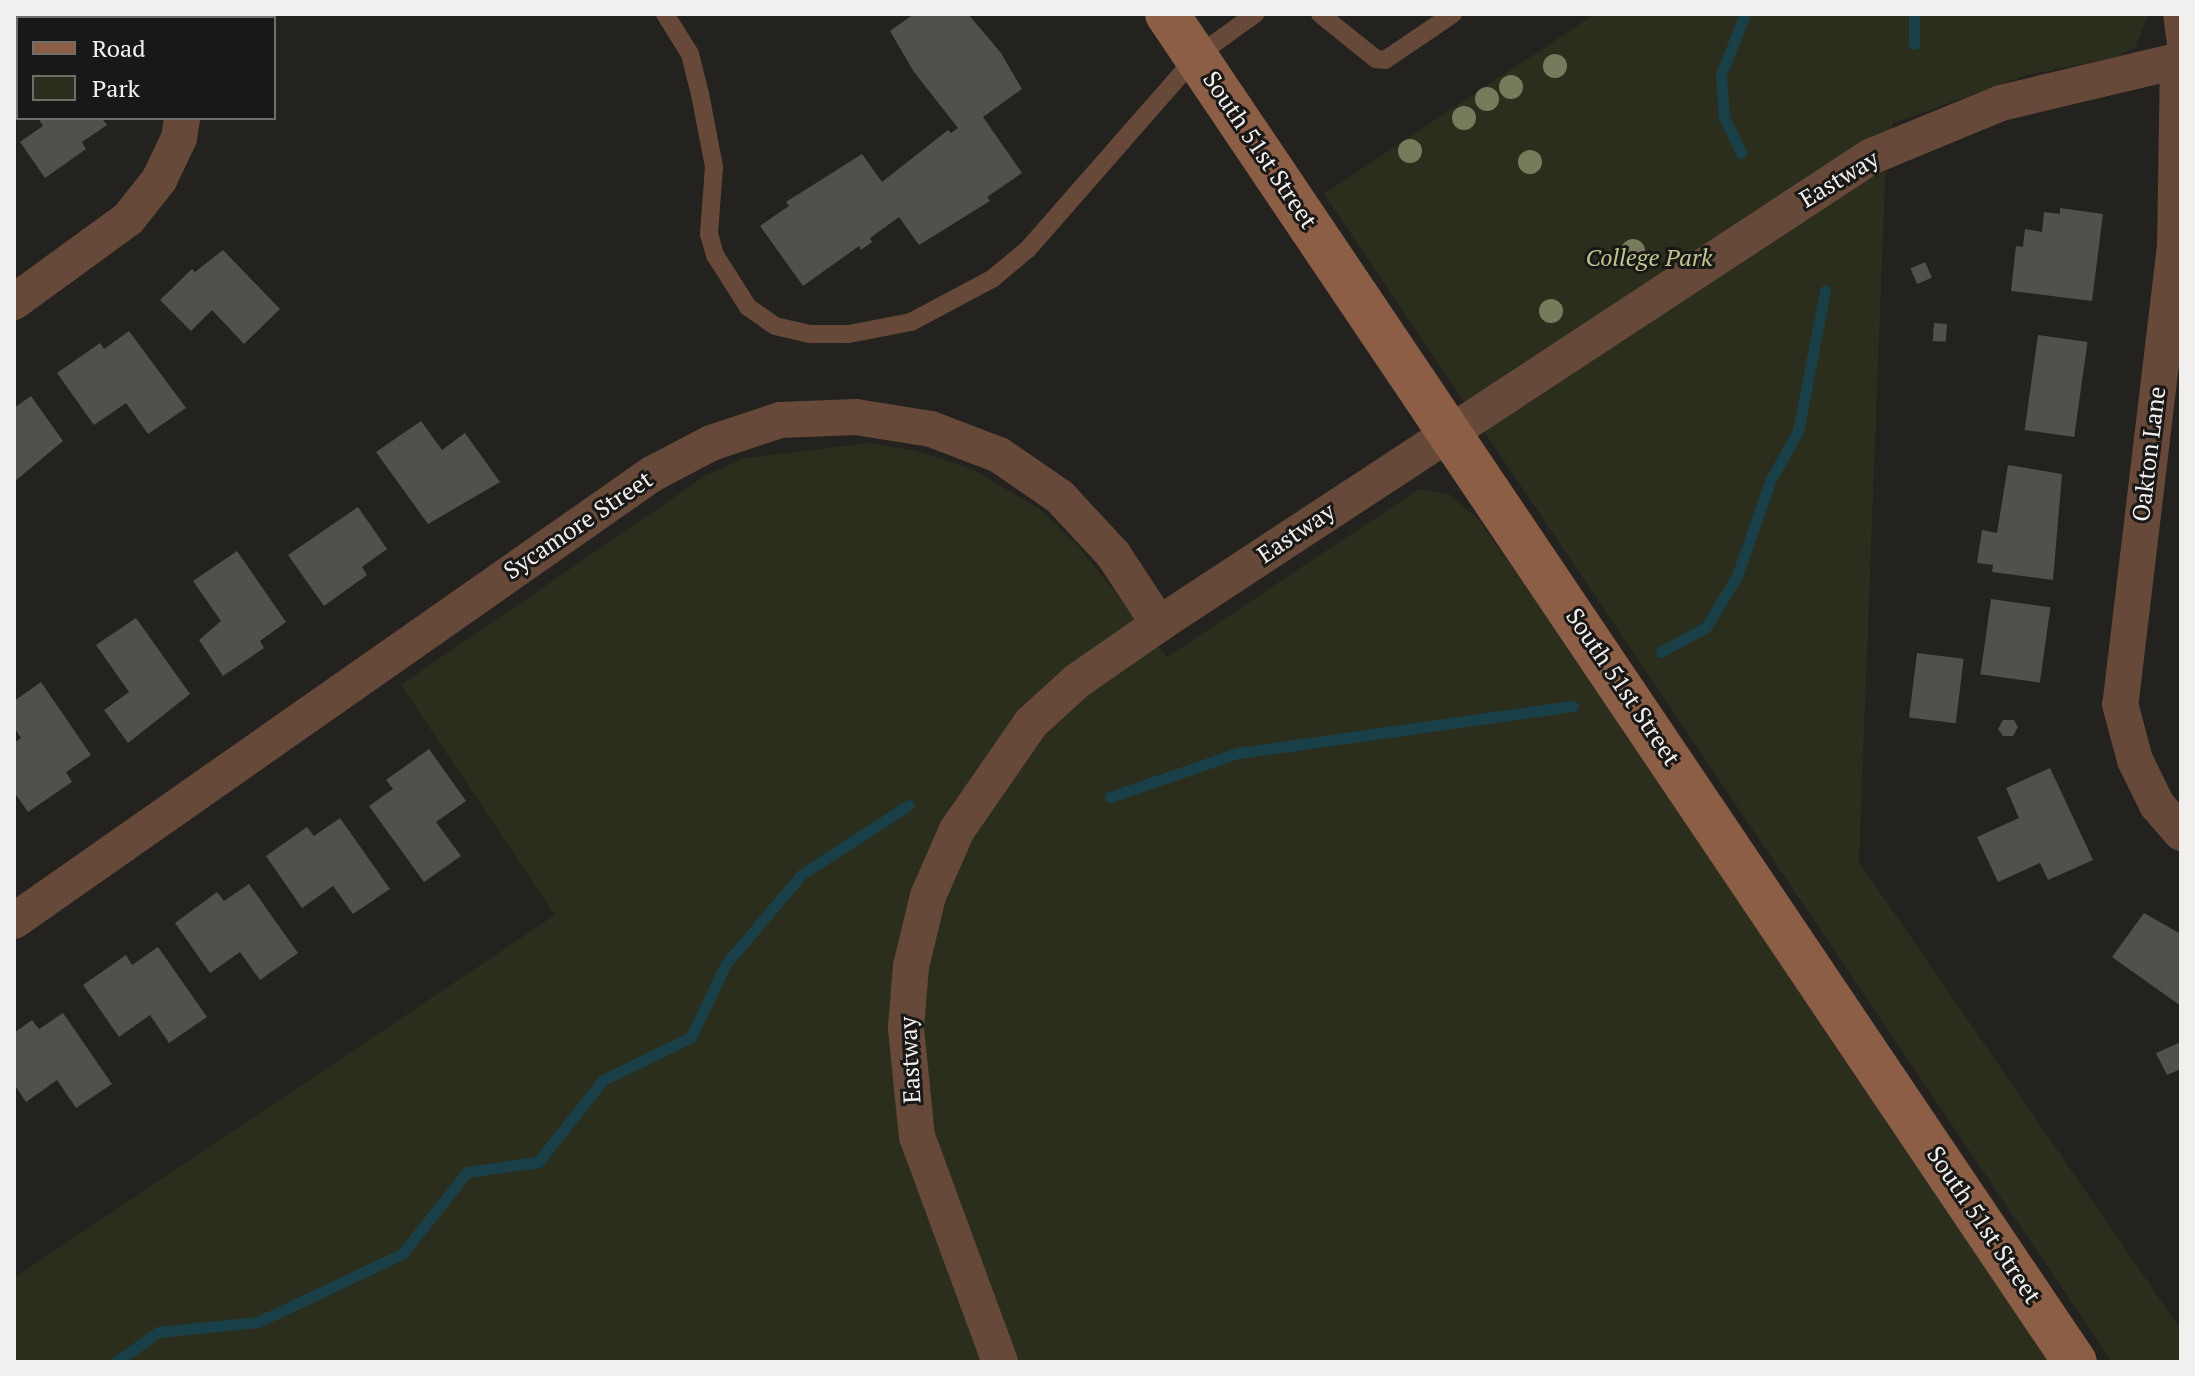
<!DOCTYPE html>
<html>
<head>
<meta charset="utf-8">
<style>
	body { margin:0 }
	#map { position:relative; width:2195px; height:1376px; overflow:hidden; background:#23221f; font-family:"PT Serif",serif }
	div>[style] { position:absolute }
	.green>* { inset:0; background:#2c2e1d }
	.stream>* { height:11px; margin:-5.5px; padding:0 5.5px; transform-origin:5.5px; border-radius:5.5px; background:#194048 }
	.building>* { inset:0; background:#51504d; transform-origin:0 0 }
	.lane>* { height:18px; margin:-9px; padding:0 9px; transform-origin:9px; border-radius:9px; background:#67493a }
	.street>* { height:36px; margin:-18px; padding:0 18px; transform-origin:18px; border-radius:18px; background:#67493a }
	.secondary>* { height:44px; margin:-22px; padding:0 22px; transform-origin:22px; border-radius:22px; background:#8d5e46 }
	.trees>* { width:24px; height:24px; margin:-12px; border-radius:50%; background:#787b5b }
	span { translate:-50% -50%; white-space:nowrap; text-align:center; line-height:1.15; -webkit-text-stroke:6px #1a1816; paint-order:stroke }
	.street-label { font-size:24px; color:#f1f0ee }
	.park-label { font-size:24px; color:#bec48c; font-style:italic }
	.frame { position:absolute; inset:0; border:16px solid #f1f0ee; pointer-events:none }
	.legend { position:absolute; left:16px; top:16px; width:260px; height:104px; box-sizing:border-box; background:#1a1816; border:2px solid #706e6c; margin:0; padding:10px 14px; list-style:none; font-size:24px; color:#f1f0ee }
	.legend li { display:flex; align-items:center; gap:16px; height:40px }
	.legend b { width:40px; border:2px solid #706e6c }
</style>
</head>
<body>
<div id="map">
	<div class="green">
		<i style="clip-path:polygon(1595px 14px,2149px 14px,2135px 47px,2116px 57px,2027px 75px,1893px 123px,1885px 181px,1859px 862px,2181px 1330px,2181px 1362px,2112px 1362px,1324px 194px)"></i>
		<i style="clip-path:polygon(869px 443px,916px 451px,972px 469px,1041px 510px,1077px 545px,1167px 657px,1419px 489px,1449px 494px,1479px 520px,1608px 704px,2049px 1362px,14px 1362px,14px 1278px,555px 915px,401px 685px,705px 476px,745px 458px)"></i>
	</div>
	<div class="stream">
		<i style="left:1914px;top:44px;width:30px;rotate:-90deg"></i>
		<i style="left:1741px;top:153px;width:40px;rotate:-115deg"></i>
		<i style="left:1724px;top:117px;width:42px;rotate:-94.1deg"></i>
		<i style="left:1721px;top:75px;width:66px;rotate:-68.5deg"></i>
		<i style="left:1661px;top:652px;width:51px;rotate:-29.1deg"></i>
		<i style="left:1706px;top:627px;width:60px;rotate:-58.7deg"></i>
		<i style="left:1737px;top:576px;width:101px;rotate:-70.8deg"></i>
		<i style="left:1770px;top:481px;width:57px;rotate:-60.8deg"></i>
		<i style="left:1798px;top:431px;width:143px;rotate:-79.1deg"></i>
		<i style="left:1110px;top:797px;width:135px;rotate:-19deg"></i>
		<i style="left:1238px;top:753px;width:338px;rotate:-8deg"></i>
		<i style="left:116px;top:1362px;width:52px;rotate:-35.5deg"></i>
		<i style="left:158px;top:1332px;width:100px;rotate:-5.7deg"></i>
		<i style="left:258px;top:1322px;width:159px;rotate:-25.3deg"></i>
		<i style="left:402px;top:1254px;width:105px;rotate:-51.6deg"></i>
		<i style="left:467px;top:1172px;width:72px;rotate:-8deg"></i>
		<i style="left:538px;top:1162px;width:105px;rotate:-51.6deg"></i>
		<i style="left:603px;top:1080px;width:98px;rotate:-26deg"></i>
		<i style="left:691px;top:1037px;width:80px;rotate:-64.7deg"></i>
		<i style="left:725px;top:965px;width:119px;rotate:-49.8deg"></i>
		<i style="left:802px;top:874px;width:127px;rotate:-32.8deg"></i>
	</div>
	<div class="building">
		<i style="clip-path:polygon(914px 14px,968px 14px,1001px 53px,1022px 89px,983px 117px,1022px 173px,987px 197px,990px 201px,919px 245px,899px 217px,870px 238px,872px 242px,861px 250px,859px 246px,803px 286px,760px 226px,789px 206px,786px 202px,862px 154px,882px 182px,948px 130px,951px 133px,958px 128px,914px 72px,890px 31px)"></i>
		<i style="clip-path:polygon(38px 118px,102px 118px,107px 125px,82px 142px,86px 149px,45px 178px,20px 142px,43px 126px)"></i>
		<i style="clip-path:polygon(2060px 208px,2103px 214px,2092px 301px,2011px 291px,2016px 246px,2023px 247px,2025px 229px,2042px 232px,2044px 212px,2060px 214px)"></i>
		<i style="clip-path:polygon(223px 250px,280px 309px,244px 344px,212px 310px,191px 331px,160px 300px,192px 269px,195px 272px)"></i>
		<i style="left:1925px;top:262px;width:17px;height:16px;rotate:66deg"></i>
		<i style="left:1934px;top:323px;width:13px;height:18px;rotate:4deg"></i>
		<i style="clip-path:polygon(129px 331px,186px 408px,148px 434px,126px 403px,94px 425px,57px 373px,100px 343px,104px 349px)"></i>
		<i style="left:2038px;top:335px;width:50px;height:96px;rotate:8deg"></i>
		<i style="clip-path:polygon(31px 396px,63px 441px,14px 482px,14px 408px)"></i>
		<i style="clip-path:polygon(421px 421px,442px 450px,465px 433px,500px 482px,428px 524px,376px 452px)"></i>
		<i style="clip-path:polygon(2008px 465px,2062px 474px,2053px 580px,1992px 572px,1993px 565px,1977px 563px,1982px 530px,1997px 533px)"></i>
		<i style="clip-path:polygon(358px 507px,387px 549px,362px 567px,367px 575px,324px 606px,288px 555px)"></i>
		<i style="clip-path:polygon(237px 551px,286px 622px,260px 641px,264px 648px,223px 676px,199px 640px,221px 621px,193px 581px)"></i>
		<i style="left:1991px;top:599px;width:60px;height:76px;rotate:8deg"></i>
		<i style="clip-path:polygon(136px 618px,190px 694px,128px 743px,104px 710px,129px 692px,96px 645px)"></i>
		<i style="left:1917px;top:653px;width:47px;height:65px;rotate:7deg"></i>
		<i style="clip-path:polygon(41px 682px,91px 755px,66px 772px,72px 782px,28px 812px,14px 792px,14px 743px,21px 738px,14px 727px,14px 701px)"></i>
		<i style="clip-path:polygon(2003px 720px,2014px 720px,2018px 727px,2013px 736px,2003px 736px,1998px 729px)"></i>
		<i style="clip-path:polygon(429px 749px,466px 801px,436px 822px,461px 856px,424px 882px,369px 806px,393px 789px,386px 780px)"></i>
		<i style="clip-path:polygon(2050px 768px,2093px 860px,2048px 880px,2040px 863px,1998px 882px,1977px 837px,2019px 818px,2006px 788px)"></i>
		<i style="clip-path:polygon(340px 818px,390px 889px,353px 914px,333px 886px,302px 908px,266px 856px,307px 827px,314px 836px)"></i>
		<i style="clip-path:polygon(249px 884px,298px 953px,260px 980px,240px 952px,210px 973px,175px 923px,217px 892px,224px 901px)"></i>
		<i style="clip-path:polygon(2144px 913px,2181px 934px,2181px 1006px,2112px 957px)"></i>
		<i style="clip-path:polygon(158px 947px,207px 1017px,169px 1043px,150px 1015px,119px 1037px,83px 985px,126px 955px,132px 965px)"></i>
		<i style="clip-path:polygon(63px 1013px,112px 1084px,76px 1108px,57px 1080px,26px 1102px,14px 1084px,14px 1033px,32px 1020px,39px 1029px)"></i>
		<i style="clip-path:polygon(2181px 1042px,2181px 1069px,2167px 1075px,2156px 1053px)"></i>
	</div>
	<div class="lane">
		<i style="left:665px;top:14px;width:47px;rotate:58deg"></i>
		<i style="left:690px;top:54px;width:41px;rotate:76deg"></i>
		<i style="left:700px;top:94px;width:74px;rotate:79.1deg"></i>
		<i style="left:714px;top:167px;width:67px;rotate:94.3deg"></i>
		<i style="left:709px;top:234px;width:22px;rotate:74deg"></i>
		<i style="left:715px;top:255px;width:62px;rotate:57.6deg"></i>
		<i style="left:748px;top:307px;width:33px;rotate:35deg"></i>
		<i style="left:775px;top:326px;width:37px;rotate:13deg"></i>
		<i style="left:811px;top:334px;width:38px"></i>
		<i style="left:849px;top:334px;width:63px;rotate:-11deg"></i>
		<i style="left:911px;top:322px;width:92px;rotate:-28deg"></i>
		<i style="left:992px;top:279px;width:47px;rotate:-39.8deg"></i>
		<i style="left:1028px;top:249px;width:257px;rotate:-48.8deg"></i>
		<i style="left:1197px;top:56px;width:72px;rotate:-35.9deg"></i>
		<i style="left:1320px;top:14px;width:72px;rotate:38.8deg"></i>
		<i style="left:1376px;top:59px;width:9px;rotate:6deg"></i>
		<i style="left:1385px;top:60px;width:82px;rotate:-34.1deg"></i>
		<i style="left:2172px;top:14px;width:45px;rotate:82.4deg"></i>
	</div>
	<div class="street">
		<i style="left:166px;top:14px;width:4px;rotate:63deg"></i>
		<i style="left:2178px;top:59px;width:187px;rotate:90.9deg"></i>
		<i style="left:2175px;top:246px;width:461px;rotate:96.8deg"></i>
		<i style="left:2120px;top:704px;width:58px;rotate:75deg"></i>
		<i style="left:2135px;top:760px;width:50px;rotate:63.9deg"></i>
		<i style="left:2157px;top:805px;width:37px;rotate:49deg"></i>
		<i style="left:14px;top:302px;width:141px;rotate:-36.1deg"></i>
		<i style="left:128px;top:219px;width:50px;rotate:-51.5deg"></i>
		<i style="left:159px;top:180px;width:47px;rotate:-64.5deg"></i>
		<i style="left:179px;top:138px;width:20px;rotate:-81deg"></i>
		<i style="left:14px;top:921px;width:779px;rotate:-35.02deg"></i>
		<i style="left:652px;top:474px;width:67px;rotate:-27.7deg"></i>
		<i style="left:711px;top:443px;width:73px;rotate:-18.4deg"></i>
		<i style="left:780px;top:420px;width:76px;rotate:-2.3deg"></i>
		<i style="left:856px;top:417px;width:76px;rotate:9.1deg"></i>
		<i style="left:931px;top:429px;width:73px;rotate:20.9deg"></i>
		<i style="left:999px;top:455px;width:74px;rotate:34.5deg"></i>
		<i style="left:1060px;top:497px;width:78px;rotate:47.1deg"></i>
		<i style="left:1113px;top:554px;width:84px;rotate:56.7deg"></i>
		<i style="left:1000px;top:1362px;width:240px;rotate:-110.2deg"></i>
		<i style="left:917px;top:1137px;width:110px;rotate:-95.8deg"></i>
		<i style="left:906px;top:1028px;width:62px;rotate:-85.4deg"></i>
		<i style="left:911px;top:966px;width:72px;rotate:-76.3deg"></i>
		<i style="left:928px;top:896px;width:72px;rotate:-66.3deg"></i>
		<i style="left:957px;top:830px;width:130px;rotate:-55.3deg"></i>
		<i style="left:1031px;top:723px;width:62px;rotate:-42.4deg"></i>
		<i style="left:1077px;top:681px;width:100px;rotate:-34.8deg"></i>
		<i style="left:1159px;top:624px;width:851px;rotate:-33.3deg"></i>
		<i style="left:1870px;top:157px;width:142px;rotate:-22.4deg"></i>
		<i style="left:2001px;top:103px;width:185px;rotate:-13.4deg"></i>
	</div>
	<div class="secondary">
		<i style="left:1167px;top:14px;width:1625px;rotate:56.04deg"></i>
	</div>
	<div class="trees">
		<i style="left:1555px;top:66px"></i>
		<i style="left:1511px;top:87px"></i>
		<i style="left:1487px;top:99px"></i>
		<i style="left:1464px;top:118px"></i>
		<i style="left:1410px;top:151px"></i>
		<i style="left:1530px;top:162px"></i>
		<i style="left:1633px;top:251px"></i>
		<i style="left:1551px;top:311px"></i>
	</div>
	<div class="street-label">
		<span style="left:1260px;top:150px;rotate:56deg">South 51st Street</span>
		<span style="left:1839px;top:179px;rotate:-31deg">Eastway</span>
		<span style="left:2149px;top:454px;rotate:-83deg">Oakton Lane</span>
		<span style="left:578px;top:525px;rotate:-34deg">Sycamore Street</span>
		<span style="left:1296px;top:533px;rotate:-34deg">Eastway</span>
		<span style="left:1623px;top:687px;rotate:56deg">South 51st Street</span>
		<span style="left:910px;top:1060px;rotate:-93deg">Eastway</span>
		<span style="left:1984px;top:1225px;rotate:56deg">South 51st Street</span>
	</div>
	<div class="park-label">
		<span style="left:1649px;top:258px">College Park</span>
	</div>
	<div class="frame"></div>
	<ul class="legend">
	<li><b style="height:10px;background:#8d5e46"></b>Road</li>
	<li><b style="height:22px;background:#2c2e1d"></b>Park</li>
	</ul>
</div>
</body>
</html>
